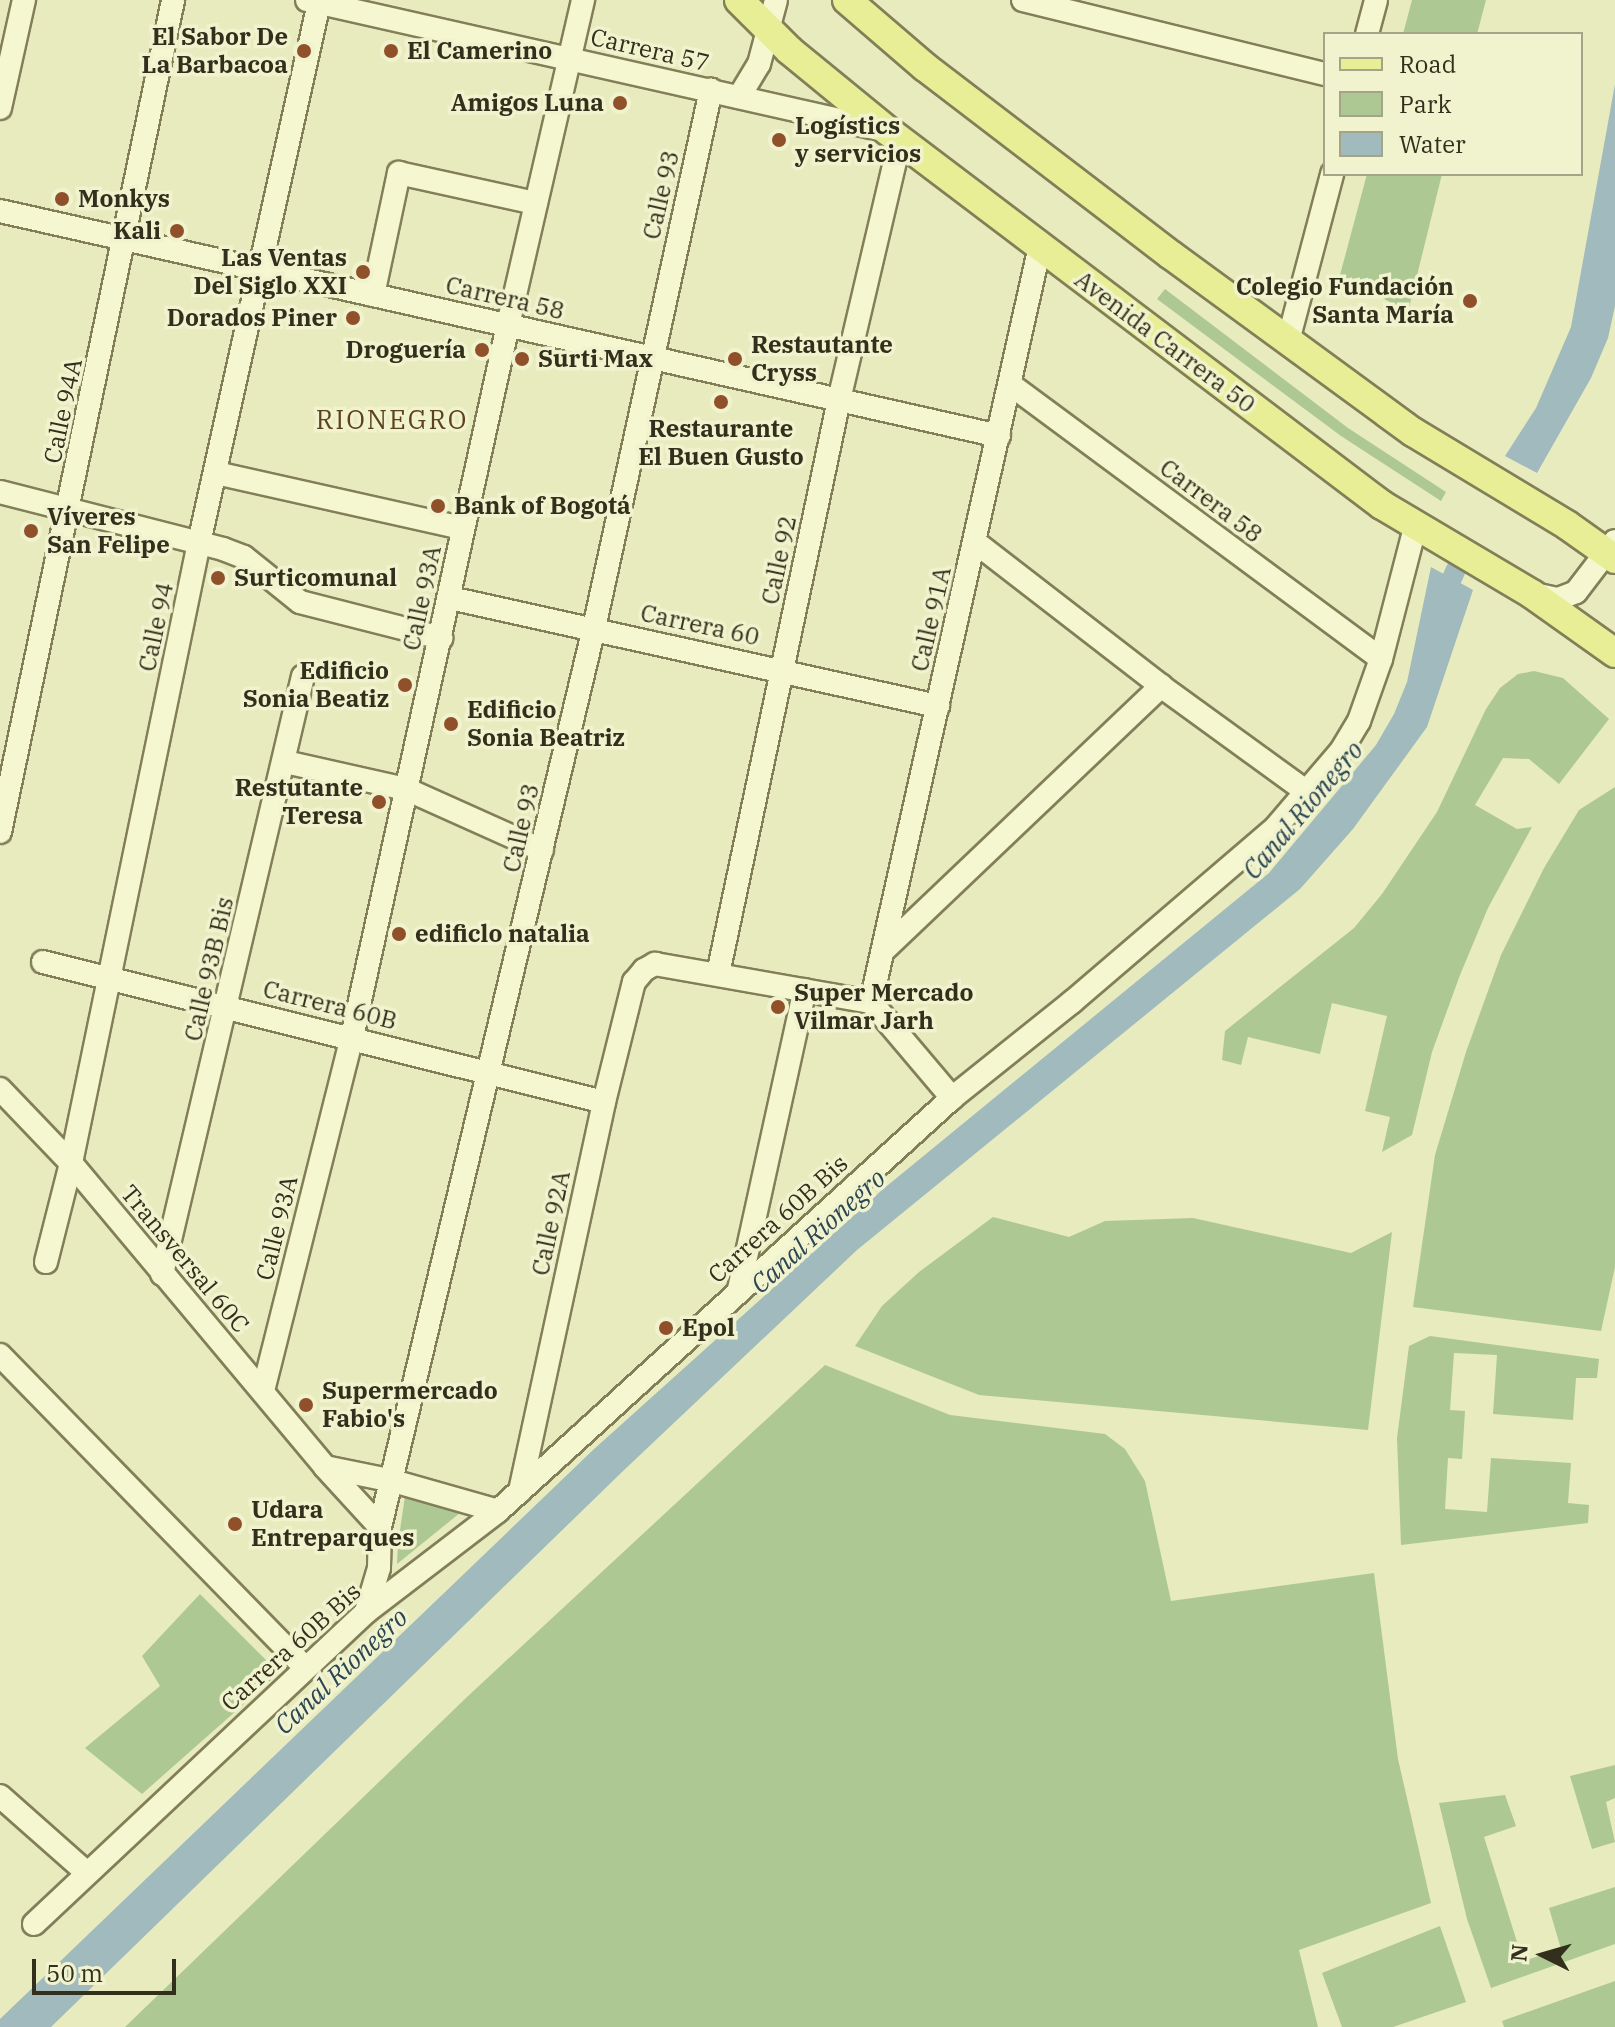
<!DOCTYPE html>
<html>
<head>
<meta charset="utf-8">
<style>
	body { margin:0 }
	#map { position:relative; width:1615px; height:2027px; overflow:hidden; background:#e7ebbe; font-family:"IBM Plex Serif",serif }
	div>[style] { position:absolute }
	.green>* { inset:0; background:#aec893 }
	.water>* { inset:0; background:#a1babd }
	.canal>* { height:20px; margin:-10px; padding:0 10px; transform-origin:10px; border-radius:10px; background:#a1babd }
	.roads { filter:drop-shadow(2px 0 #827f58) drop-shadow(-2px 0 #827f58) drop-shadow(0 2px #827f58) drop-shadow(0 -2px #827f58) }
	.minor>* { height:22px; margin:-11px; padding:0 11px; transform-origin:11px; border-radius:11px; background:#f4f7d0 }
	.major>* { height:28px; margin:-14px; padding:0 14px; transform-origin:14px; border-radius:14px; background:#e8ee96 }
	.dots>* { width:22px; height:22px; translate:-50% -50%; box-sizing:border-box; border:4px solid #f0f3cd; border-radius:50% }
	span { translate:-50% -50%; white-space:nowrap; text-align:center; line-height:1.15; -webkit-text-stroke:7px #f0f3cd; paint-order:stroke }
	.poi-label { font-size:24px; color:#322f1c; font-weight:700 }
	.right { translate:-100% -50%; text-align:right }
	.left { translate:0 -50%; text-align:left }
	.street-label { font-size:24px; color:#322f1c }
	.neighbourhood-label { font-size:26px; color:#5d431d; letter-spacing:2px }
	.water-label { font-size:26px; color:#2b4552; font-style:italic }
	.legend { position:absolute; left:1323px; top:32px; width:260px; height:144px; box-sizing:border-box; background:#f0f3cd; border:2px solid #a4a586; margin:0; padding:10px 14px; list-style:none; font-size:24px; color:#322f1c }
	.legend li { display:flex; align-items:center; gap:16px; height:40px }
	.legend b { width:40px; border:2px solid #a4a586 }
	.north { position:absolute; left:1503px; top:1915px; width:80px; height:80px; -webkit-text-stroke:6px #f0f3cd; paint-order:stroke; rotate:275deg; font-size:22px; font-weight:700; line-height:32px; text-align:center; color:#322f1c }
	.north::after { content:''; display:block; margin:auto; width:28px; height:36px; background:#322f1c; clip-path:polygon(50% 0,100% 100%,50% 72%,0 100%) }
	.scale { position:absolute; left:32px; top:1959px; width:144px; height:36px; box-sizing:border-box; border:4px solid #322f1c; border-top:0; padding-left:10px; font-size:24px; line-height:28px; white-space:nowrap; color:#322f1c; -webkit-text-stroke:6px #f0f3cd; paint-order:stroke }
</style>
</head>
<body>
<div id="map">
	<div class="green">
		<i style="clip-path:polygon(1412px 0,1486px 0,1477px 34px,1403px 34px)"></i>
		<i style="clip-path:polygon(1367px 174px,1442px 174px,1408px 312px,1340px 275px)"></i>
		<i style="clip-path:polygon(1165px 289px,1348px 428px,1446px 492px,1441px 501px,1341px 436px,1157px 299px)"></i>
		<i style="clip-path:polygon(1534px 671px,1563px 678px,1609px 719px,1559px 784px,1529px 759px,1503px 758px,1475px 805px,1517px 829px,1532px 827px,1488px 908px,1460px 975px,1432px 1052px,1412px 1135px,1382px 1152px,1390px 1117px,1365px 1111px,1387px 1016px,1332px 1003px,1320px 1054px,1248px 1037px,1241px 1065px,1222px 1060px,1225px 1031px,1354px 928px,1382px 894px,1437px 812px,1486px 709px,1500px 688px,1518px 674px)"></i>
		<i style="clip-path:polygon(1615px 787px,1615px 1267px,1601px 1331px,1413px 1307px,1435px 1155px,1466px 1052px,1501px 955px,1544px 868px,1579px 810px)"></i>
		<i style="clip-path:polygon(993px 1217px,1069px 1237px,1105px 1221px,1193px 1218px,1351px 1253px,1392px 1232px,1368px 1430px,979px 1395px,855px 1346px,882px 1306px,919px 1272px)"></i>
		<i style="clip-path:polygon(1430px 1336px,1599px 1359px,1597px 1378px,1576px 1378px,1573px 1420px,1493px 1414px,1497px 1355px,1454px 1353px,1450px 1410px,1465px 1411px,1462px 1459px,1448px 1458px,1445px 1509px,1487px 1512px,1491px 1458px,1571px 1463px,1568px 1503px,1589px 1505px,1588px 1523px,1401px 1545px,1397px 1438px,1409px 1346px)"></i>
		<i style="clip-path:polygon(825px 1365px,950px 1415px,1105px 1434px,1125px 1449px,1145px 1481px,1171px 1601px,1374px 1573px,1398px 1759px,1431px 1903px,1299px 1950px,1318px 2027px,125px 2027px,467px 1697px)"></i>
		<i style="clip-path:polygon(405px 1496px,466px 1508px,397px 1564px,398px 1544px)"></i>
		<i style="clip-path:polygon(200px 1594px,279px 1673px,142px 1794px,85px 1748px,160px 1686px,142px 1656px)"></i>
		<i style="clip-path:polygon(1615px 1765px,1615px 1798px,1606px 1802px,1615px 1842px,1592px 1849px,1570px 1776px)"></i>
		<i style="clip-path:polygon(1505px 1795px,1516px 1826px,1484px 1837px,1523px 1961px,1561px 1949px,1549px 1908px,1615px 1887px,1615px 1944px,1491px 1988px,1467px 1919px,1439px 1803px)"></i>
		<i style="clip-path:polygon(1440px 1926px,1466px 2002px,1393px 2027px,1342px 2027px,1322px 1973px)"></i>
		<i style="clip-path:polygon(1615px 1981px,1615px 2027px,1504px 2027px,1502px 2021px)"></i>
	</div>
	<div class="water">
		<i style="clip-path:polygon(1615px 84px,1615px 306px,1608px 338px,1591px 378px,1537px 473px,1505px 456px,1536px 408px,1571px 327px)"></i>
		<i style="clip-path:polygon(1431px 567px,1473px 590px,1427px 727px,1353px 829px,1300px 889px,857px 1250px,622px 1472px,51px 2027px,0 2027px,0 2019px,593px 1450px,882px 1190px,1269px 873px,1376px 745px,1394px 714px,1407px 682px)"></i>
	</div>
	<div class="canal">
		<i style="left:1441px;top:603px;width:36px;rotate:-66deg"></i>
	</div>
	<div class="roads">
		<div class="minor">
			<i style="left:307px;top:0;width:591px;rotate:12.7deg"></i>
			<i style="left:1023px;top:0;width:311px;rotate:13.8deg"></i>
			<i style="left:1367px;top:34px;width:35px;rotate:-75deg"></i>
			<i style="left:739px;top:97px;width:39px;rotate:-59deg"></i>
			<i style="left:759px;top:64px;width:66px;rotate:-75.1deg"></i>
			<i style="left:0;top:108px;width:111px;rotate:-77.5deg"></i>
			<i style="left:0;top:211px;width:1024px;rotate:12.69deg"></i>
			<i style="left:373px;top:295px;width:125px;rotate:-78deg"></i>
			<i style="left:399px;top:173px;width:140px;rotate:12.4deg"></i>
			<i style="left:1288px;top:341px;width:173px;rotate:-75.2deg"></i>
			<i style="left:1011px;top:385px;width:460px;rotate:36.5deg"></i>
			<i style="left:216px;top:473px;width:253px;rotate:12.6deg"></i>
			<i style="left:0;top:492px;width:230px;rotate:14.3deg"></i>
			<i style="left:223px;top:549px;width:22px;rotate:21deg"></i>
			<i style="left:244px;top:557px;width:72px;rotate:38.8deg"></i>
			<i style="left:300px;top:602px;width:146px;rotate:14.3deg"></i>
			<i style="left:975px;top:542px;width:235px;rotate:37.7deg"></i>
			<i style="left:1161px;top:686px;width:180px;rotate:36deg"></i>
			<i style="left:1534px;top:594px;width:25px;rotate:12deg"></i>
			<i style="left:1558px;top:599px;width:19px;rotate:-21deg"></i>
			<i style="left:1576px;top:592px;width:64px;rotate:-52.6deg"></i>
			<i style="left:450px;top:598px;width:500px;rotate:12.5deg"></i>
			<i style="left:285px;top:762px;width:124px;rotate:12.6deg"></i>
			<i style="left:406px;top:789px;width:149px;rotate:24.2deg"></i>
			<i style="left:0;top:832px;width:850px;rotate:-78.25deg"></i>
			<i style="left:884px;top:950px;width:383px;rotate:-43.6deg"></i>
			<i style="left:43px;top:962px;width:578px;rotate:14.01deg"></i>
			<i style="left:718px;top:974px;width:587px;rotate:-78.1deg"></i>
			<i style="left:839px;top:400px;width:250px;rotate:-76.8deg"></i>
			<i style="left:871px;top:1002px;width:775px;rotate:-77.4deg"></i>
			<i style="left:0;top:1089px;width:103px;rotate:46.2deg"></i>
			<i style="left:71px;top:1163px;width:396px;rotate:50.1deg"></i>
			<i style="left:325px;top:1467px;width:81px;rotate:47.5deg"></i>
			<i style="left:380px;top:1527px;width:41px;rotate:91.4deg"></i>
			<i style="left:379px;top:1568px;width:46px;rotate:106.5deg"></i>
			<i style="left:46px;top:1262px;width:102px;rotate:-75.8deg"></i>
			<i style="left:71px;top:1163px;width:633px;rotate:-78.34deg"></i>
			<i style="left:199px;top:543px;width:553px;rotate:-77.47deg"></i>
			<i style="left:162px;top:1274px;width:614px;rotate:-76.73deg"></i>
			<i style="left:739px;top:1289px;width:306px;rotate:-77.6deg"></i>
			<i style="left:0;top:1355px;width:436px;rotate:45.7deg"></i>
			<i style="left:263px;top:1391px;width:365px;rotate:-75.9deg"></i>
			<i style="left:352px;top:1037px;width:729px;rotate:-77.64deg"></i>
			<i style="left:508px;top:325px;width:334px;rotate:-77deg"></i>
			<i style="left:325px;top:1467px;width:69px;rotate:11.6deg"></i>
			<i style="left:393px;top:1481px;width:109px;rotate:15.9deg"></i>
			<i style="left:520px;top:1491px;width:398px;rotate:-77.8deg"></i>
			<i style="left:604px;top:1102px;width:124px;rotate:-76deg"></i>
			<i style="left:634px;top:982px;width:16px;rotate:-50deg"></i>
			<i style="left:644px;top:970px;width:13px;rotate:-29deg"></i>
			<i style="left:655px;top:964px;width:219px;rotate:10deg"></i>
			<i style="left:871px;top:1002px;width:126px;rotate:49.8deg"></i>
			<i style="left:380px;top:1527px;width:924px;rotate:-76.61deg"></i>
			<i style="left:594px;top:628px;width:551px;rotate:-77.73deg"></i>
			<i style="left:0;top:1796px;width:116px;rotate:41.5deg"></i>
			<i style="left:34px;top:1924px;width:456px;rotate:-43.2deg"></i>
			<i style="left:366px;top:1612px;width:166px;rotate:-37.4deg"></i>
			<i style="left:498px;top:1511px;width:614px;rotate:-42.29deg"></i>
			<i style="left:952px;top:1098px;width:154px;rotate:-38.7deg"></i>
			<i style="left:1072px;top:1002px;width:269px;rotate:-40.6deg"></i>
			<i style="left:1276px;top:827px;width:100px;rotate:-49.5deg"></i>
			<i style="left:1341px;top:751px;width:35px;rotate:-59deg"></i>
			<i style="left:1359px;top:721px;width:66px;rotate:-70.5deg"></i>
			<i style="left:1381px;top:659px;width:135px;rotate:-75.5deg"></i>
		</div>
		<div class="major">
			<i style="left:739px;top:0;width:71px;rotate:45deg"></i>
			<i style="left:789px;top:50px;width:128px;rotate:39.3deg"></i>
			<i style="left:888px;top:131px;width:620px;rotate:37.13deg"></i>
			<i style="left:1382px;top:505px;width:174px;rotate:30.7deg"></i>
			<i style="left:1532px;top:594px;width:102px;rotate:35.4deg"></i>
			<i style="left:847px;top:0;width:103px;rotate:40.7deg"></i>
			<i style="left:925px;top:67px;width:310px;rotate:37.4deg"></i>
			<i style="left:1171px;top:255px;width:300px;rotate:36.2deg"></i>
			<i style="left:1413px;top:432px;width:180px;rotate:31.1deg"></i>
			<i style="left:1567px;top:525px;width:59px;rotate:35.3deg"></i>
		</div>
	</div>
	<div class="dots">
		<i style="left:304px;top:51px;background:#8f502a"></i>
		<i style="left:391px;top:51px;background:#8f502a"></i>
		<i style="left:620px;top:103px;background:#8f502a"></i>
		<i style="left:779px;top:140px;background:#8f502a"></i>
		<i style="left:62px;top:199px;background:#8f502a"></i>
		<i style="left:177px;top:231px;background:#8f502a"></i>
		<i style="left:363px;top:272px;background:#8f502a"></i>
		<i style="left:1470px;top:301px;background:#8f502a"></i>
		<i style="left:353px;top:318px;background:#8f502a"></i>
		<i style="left:482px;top:350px;background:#8f502a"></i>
		<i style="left:522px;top:359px;background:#8f502a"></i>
		<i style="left:735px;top:359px;background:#8f502a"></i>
		<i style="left:721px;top:402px;background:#8f502a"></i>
		<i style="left:438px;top:506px;background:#8f502a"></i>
		<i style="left:31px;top:531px;background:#8f502a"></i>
		<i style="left:218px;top:578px;background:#8f502a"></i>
		<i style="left:405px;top:685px;background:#8f502a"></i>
		<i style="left:451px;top:724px;background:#8f502a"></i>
		<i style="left:379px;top:802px;background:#8f502a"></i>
		<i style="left:399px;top:934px;background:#8f502a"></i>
		<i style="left:778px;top:1007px;background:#8f502a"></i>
		<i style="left:666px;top:1328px;background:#8f502a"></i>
		<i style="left:306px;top:1405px;background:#8f502a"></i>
		<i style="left:235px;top:1524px;background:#8f502a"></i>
	</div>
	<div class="poi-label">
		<span class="right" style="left:288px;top:51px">El Sabor De<br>La Barbacoa</span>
		<span class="left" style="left:407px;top:51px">El Camerino</span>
		<span class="right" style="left:604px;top:103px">Amigos Luna</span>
		<span class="left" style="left:795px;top:140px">Logístics<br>y servicios</span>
		<span class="left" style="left:78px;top:199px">Monkys</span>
		<span class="right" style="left:161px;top:231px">Kali</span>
		<span class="right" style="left:347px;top:272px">Las Ventas<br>Del Siglo XXI</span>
		<span class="right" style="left:1454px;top:301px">Colegio Fundación<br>Santa María</span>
		<span class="right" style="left:337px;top:318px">Dorados Piner</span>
		<span class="left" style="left:751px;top:359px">Restautante<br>Cryss</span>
		<span class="right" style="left:466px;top:350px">Droguería</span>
		<span class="left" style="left:538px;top:359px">Surti Max</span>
		<span style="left:721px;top:443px">Restaurante<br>El Buen Gusto</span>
		<span class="left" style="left:454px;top:506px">Bank of Bogotá</span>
		<span class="left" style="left:47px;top:531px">Víveres<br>San Felipe</span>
		<span class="left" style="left:234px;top:578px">Surticomunal</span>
		<span class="right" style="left:389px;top:685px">Edificio<br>Sonia Beatiz</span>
		<span class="left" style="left:467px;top:724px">Edificio<br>Sonia Beatriz</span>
		<span class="right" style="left:363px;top:802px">Restutante<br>Teresa</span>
		<span class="left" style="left:415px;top:934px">edificlo natalia</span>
		<span class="left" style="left:794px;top:1007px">Super Mercado<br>Vilmar Jarh</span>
		<span class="left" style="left:682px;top:1328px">Epol</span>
		<span class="left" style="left:322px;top:1405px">Supermercado<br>Fabio's</span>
		<span class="left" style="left:251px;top:1524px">Udara<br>Entreparques</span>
	</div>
	<div class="street-label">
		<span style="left:650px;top:50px;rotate:13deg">Carrera 57</span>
		<span style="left:661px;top:195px;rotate:-77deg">Calle 93</span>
		<span style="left:505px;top:298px;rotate:13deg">Carrera 58</span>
		<span style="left:1165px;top:342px;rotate:37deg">Avenida Carrera 50</span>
		<span style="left:63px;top:411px;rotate:-78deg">Calle 94A</span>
		<span style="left:1211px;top:501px;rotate:37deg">Carrera 58</span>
		<span style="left:779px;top:560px;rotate:-78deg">Calle 92</span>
		<span style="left:422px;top:598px;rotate:-78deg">Calle 93A</span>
		<span style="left:931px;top:619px;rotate:-77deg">Calle 91A</span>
		<span style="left:700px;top:625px;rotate:12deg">Carrera 60</span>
		<span style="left:156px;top:627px;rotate:-78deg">Calle 94</span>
		<span style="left:521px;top:828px;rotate:-77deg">Calle 93</span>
		<span style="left:209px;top:969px;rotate:-77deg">Calle 93B Bis</span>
		<span style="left:330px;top:1005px;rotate:14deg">Carrera 60B</span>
		<span style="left:778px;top:1219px;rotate:-42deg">Carrera 60B Bis</span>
		<span style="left:551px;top:1223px;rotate:-78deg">Calle 92A</span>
		<span style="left:277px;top:1228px;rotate:-76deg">Calle 93A</span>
		<span style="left:185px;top:1259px;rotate:50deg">Transversal 60C</span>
		<span style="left:291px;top:1647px;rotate:-42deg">Carrera 60B Bis</span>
	</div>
	<div class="neighbourhood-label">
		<span style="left:392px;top:420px">RIONEGRO</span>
	</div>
	<div class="water-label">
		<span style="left:1303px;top:810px;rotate:-50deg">Canal Rionegro</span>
		<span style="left:818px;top:1231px;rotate:-42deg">Canal Rionegro</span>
		<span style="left:341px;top:1671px;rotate:-43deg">Canal Rionegro</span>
	</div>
	<ul class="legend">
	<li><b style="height:10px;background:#e8ee96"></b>Road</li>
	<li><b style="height:22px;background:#aec893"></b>Park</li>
	<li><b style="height:22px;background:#a1babd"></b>Water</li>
	</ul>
	<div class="north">N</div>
	<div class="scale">50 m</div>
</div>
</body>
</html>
